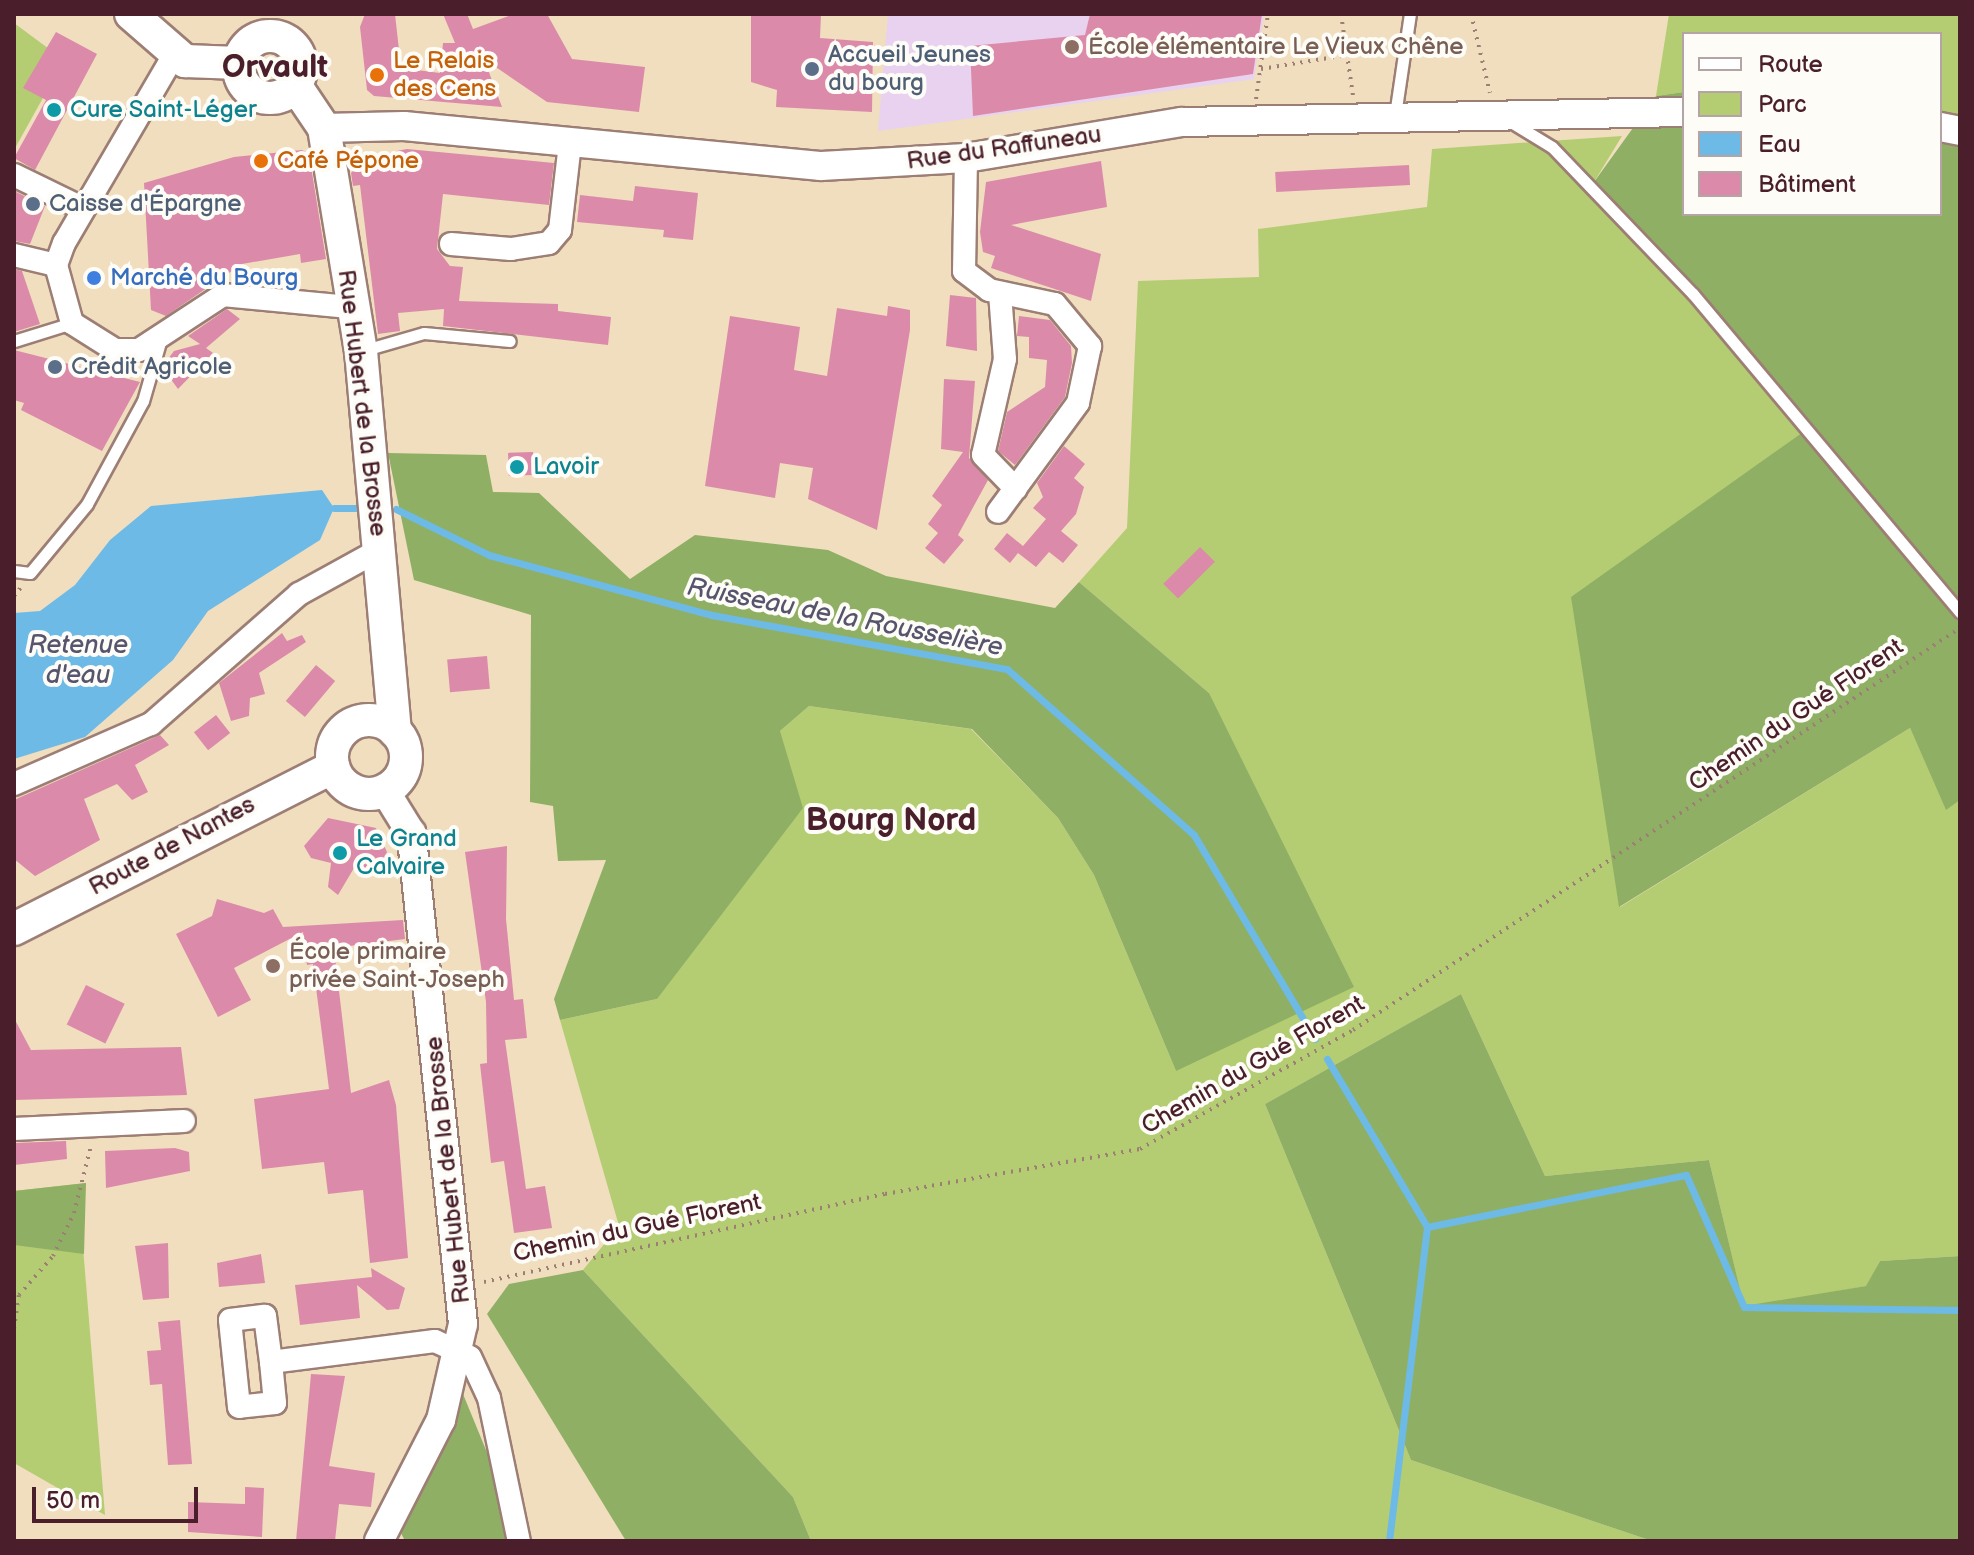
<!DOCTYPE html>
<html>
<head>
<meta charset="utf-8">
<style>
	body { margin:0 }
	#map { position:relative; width:1974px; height:1555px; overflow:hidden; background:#f0debf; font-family:"Balsamiq Sans",sans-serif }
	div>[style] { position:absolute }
	.built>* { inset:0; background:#e8d2ef }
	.green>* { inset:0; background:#b4cd72 }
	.forest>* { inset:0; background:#8fb064 }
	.water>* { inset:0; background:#6ebae7 }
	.stream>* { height:7px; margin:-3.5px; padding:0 3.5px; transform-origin:3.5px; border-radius:3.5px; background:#6ebae7 }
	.building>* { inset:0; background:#db8ba9; transform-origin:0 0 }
	.path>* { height:4px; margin-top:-2px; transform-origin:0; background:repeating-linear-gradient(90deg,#9d7e75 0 2px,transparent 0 8px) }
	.roads { filter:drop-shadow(2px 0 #9d7e75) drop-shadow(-2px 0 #9d7e75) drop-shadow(0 2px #9d7e75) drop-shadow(0 -2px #9d7e75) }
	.service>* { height:11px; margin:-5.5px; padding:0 5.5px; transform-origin:5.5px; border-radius:5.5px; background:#fff }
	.minor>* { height:22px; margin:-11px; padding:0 11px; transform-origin:11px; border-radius:11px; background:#fff }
	.tertiary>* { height:28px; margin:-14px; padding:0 14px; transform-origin:14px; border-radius:14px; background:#fff }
	.secondary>* { height:32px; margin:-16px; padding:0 16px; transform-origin:16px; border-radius:16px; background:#fff }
	.secondary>.ring { margin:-16px; padding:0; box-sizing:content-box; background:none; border:32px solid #fff; border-radius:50% }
	.dots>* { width:22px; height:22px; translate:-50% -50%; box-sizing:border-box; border:4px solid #fdfcf7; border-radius:50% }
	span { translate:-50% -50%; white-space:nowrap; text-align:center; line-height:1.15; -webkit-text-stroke:8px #fdfcf7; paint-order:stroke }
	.education-label { font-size:24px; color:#785e54 }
	.left { translate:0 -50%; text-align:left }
	.service-label { font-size:24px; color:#4e5e75 }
	.food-label { font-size:24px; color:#c56008 }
	.culture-label { font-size:24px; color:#0d838f }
	.street-label { font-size:24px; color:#4a1f2b }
	.shop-label { font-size:24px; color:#366cbe }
	.water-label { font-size:26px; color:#57556d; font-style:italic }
	.district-label { font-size:32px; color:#4a1f2b; font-weight:700 }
	.frame { position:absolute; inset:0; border:16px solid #4a1f2b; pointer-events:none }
	.legend { position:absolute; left:1682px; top:32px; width:260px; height:184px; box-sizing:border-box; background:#fdfcf7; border:2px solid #b5a4a5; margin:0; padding:10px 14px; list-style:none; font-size:24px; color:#4a1f2b }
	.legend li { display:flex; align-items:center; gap:16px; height:40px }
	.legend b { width:40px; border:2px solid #b5a4a5 }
	.scale { position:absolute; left:32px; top:1487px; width:166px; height:36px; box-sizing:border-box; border:4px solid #4a1f2b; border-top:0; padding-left:10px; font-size:24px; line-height:28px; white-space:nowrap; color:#4a1f2b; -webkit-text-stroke:6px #fdfcf7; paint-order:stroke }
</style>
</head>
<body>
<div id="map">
	<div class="built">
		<i style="clip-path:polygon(888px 14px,1264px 14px,1254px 79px,878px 131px)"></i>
	</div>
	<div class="green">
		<i style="clip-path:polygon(1669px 14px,1960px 14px,1960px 123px,1940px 112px,1940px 34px,1684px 34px,1684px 92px,1656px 96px)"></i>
		<i style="clip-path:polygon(14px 23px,64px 60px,14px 150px)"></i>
		<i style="clip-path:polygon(1622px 136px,1594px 182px,1803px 432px,1572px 598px,1620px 907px,1910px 728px,1946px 809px,1960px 800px,1960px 1256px,1880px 1261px,1867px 1286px,1744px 1307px,1709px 1160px,1545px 1176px,1461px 994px,1265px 1104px,1411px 1460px,1652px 1541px,811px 1541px,793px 1497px,583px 1270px,619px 1226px,560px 1020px,657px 999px,780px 731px,809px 706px,971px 729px,1058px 818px,1094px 875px,1176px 1071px,1209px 693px,1079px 582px,1127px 528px,1138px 281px,1259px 277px,1258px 229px,1427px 207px,1432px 149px)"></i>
		<i style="clip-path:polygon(86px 1183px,82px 1235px,105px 1515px,14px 1463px,14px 1191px)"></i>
	</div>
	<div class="forest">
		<i style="clip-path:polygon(1684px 92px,1684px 214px,1940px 214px,1940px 112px,1960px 123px,1960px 800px,1946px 810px,1910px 728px,1619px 907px,1571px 597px,1803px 432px,1594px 182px,1656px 96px)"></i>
		<i style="clip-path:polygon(388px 453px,486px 455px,493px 492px,539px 493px,630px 579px,695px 535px,828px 550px,886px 576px,1055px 608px,1079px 582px,1209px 693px,1354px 987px,1176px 1071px,1094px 875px,1058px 818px,972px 729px,809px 706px,780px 731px,803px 808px,657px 999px,560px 1020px,554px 999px,606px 860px,558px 861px,553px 806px,530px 802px,531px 615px,414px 580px)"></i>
		<i style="clip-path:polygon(1461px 994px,1545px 1176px,1709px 1160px,1744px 1306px,1866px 1286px,1880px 1261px,1960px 1256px,1960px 1541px,1652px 1541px,1411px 1460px,1265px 1104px)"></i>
		<i style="clip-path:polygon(86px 1183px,84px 1254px,14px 1245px,14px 1191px)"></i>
		<i style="clip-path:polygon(583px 1270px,793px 1497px,811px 1541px,626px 1541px,487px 1314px,509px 1284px)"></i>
		<i style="clip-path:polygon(463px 1394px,518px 1528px,525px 1541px,405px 1541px,400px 1531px)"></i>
	</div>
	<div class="water">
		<i style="clip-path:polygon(322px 490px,334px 508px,320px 540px,208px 611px,173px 660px,85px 737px,14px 759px,14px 613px,40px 611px,75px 585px,110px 540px,151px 506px)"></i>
	</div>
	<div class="stream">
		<i style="left:334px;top:508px;width:22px"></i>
		<i style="left:396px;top:509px;width:104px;rotate:26.3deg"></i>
		<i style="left:489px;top:555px;width:231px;rotate:15.1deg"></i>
		<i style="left:712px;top:615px;width:300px;rotate:10.4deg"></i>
		<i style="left:1007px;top:669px;width:250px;rotate:41.6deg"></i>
		<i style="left:1194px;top:835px;width:237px;rotate:59.3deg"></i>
		<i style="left:1327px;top:1059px;width:196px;rotate:59.2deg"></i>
		<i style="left:1427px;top:1227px;width:316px;rotate:96.9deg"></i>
		<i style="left:1427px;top:1227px;width:264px;rotate:-11.4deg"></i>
		<i style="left:1686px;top:1175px;width:144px;rotate:66.3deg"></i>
		<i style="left:1744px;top:1307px;width:216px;rotate:0.8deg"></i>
	</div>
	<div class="building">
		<i style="clip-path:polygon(365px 14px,395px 14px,401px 68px,440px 73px,443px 43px,455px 43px,443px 14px,467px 14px,473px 29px,514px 14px,547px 14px,572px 59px,645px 67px,639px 112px,547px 102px,484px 59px,502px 107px,374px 96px,367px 90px,360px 27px)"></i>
		<i style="clip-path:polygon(751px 14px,821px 14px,820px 38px,873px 42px,872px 112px,776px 107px,777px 90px,751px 82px)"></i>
		<i style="clip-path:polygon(1090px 14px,1262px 14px,1253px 74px,973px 116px,970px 46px,1085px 35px)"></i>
		<i style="clip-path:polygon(56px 32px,97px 54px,35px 170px,14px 158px,46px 100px,23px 88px)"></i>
		<i style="clip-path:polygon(407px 149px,554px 163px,549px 205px,443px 194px,437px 249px,450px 266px,463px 267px,459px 301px,558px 304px,558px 311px,611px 317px,608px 345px,443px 326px,444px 309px,398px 313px,400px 331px,378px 334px,360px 185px,353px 186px,351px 173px,366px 157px)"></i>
		<i style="clip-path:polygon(302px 150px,309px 154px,326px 259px,301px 263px,300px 254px,242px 264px,166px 316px,151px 310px,144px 183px,234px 157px)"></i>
		<i style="clip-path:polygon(1101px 161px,1107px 207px,1011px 225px,1101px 254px,1091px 301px,991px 268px,995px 256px,983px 252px,980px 232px,986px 182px)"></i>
		<i style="left:1409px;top:165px;width:20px;height:134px;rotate:87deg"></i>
		<i style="clip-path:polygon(635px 186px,698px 193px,693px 240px,663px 237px,664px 230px,577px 222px,580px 195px,633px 201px)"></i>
		<i style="clip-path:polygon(14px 191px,45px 206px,30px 244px,14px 241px)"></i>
		<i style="clip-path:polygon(14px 269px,22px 271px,40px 324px,14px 332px)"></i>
		<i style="clip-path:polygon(950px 295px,976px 298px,977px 351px,946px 346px)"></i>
		<i style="clip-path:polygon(888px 306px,910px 310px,910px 330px,877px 530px,808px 499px,813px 468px,780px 463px,775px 498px,705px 486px,730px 316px,800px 327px,794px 370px,827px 376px,837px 308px,887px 316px)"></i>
		<i style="clip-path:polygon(227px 309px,240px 319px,206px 348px,213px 353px,178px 389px,162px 367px,174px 351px,200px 344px,188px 336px)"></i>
		<i style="clip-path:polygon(1019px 316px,1050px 320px,1071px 346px,1072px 363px,1065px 397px,1015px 465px,998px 451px,1007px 412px,1045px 387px,1047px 360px,1029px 358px,1029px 337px,1017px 336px)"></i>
		<i style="clip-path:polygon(14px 350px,140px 382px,102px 451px,21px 410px,24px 403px,14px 400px)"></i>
		<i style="clip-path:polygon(944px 379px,975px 381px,969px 458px,988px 480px,958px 535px,964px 540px,944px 564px,925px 548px,938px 533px,928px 524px,942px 505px,932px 496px,963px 452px,941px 449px)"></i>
		<i style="clip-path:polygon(1064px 446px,1085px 464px,1074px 478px,1084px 487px,1076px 514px,1061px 531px,1078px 545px,1063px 563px,1049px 552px,1036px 567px,1018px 553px,1010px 563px,994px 549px,1007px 533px,1023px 546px,1046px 519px,1033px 508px,1043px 497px,1037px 483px)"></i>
		<i style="left:533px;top:452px;width:23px;height:25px;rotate:88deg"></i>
		<i style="left:1200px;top:547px;width:21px;height:52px;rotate:45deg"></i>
		<i style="clip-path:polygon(282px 633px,287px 641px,302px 635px,306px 642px,259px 673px,265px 694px,250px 698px,249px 716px,231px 721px,219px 683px)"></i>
		<i style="left:487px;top:656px;width:33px;height:40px;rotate:85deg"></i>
		<i style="left:316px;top:665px;width:25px;height:47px;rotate:40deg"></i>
		<i style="left:216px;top:715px;width:23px;height:28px;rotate:52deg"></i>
		<i style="clip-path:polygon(160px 735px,169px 745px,135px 765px,148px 792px,132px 800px,117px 784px,84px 799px,100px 840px,35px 876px,14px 859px,14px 800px)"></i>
		<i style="clip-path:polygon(328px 818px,376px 828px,387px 852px,379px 871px,354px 868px,338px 895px,328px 887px,331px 863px,311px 858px,304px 846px)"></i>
		<i style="clip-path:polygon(507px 846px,506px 919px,514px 1000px,523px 999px,527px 1038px,505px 1040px,526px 1189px,545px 1186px,552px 1228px,514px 1233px,504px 1161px,491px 1163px,480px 1064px,487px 1063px,486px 1002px,465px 852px)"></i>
		<i style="clip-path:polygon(217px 899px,264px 913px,273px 909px,283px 927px,403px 920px,405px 939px,334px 948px,351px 1093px,389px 1080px,396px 1105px,408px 1258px,370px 1263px,363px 1190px,328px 1194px,324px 1162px,262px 1169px,254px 1099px,329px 1089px,313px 964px,307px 965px,303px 932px,234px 968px,251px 1000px,218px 1017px,176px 934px,212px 916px)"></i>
		<i style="left:86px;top:985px;width:43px;height:44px;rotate:26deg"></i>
		<i style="clip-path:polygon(14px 1018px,31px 1050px,181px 1047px,187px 1095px,14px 1100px)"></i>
		<i style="clip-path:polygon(66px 1141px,67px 1159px,14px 1165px,14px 1143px)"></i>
		<i style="clip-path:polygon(175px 1148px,189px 1152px,190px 1171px,106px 1188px,105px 1151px)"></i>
		<i style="clip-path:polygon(168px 1243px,169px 1298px,143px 1300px,135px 1246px)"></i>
		<i style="clip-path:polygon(261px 1254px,265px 1283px,219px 1287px,217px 1263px)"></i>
		<i style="clip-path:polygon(371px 1268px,405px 1288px,399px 1309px,387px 1310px,357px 1285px,360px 1318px,300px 1325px,295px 1285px,372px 1277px)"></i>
		<i style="clip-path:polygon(180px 1320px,192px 1464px,168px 1465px,162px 1384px,150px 1385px,147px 1351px,161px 1350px,158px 1322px)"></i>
		<i style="clip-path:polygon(311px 1374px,345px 1376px,329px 1466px,375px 1473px,371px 1507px,339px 1504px,335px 1541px,296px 1541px)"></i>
		<i style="clip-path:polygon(245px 1487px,264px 1488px,262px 1537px,188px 1532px,188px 1502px,245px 1504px)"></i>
	</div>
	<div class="path">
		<i style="left:198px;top:14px;width:36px"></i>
		<i style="left:1341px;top:14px;width:82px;rotate:81.6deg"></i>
		<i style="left:1471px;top:14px;width:81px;rotate:76.5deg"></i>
		<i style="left:1261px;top:69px;width:87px;rotate:-9.2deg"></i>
		<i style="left:1256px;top:99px;width:86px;rotate:-82deg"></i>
		<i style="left:14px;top:596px;width:13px;rotate:-51deg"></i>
		<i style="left:484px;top:1282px;width:411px;rotate:-12.4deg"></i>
		<i style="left:885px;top:1194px;width:259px;rotate:-10deg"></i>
		<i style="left:1140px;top:1149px;width:244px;rotate:-29.2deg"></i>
		<i style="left:1353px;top:1030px;width:728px;rotate:-33.52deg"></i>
		<i style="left:14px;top:1329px;width:34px;rotate:-82deg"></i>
		<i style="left:19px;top:1295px;width:52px;rotate:-48.9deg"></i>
		<i style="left:53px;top:1256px;width:48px;rotate:-64deg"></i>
		<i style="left:74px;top:1213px;width:69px;rotate:-75.8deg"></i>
	</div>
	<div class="roads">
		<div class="service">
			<i style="left:1395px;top:115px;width:102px;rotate:-81.6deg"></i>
			<i style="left:1511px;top:122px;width:48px;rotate:31.4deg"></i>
			<i style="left:1552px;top:147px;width:204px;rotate:46.2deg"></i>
			<i style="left:1693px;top:294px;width:415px;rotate:50deg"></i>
			<i style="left:14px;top:341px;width:61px;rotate:-17.2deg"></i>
			<i style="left:365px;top:350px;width:61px;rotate:-16.1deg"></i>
			<i style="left:424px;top:333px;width:86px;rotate:5.3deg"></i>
			<i style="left:14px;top:571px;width:16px;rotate:7deg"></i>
			<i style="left:30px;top:573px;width:89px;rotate:-50.4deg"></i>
			<i style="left:87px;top:504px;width:117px;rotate:-61.5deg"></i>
			<i style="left:143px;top:401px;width:61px;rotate:-73.9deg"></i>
		</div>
		<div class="minor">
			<i style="left:174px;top:55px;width:218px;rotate:120.3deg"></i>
			<i style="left:64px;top:243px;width:23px;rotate:110deg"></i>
			<i style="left:56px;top:265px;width:60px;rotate:74.6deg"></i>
			<i style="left:72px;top:323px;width:51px;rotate:32.1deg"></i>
			<i style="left:115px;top:350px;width:24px"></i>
			<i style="left:139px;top:350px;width:100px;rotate:-33.2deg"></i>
			<i style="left:223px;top:295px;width:129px;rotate:5.4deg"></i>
			<i style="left:966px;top:158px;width:113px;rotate:91deg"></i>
			<i style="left:964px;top:271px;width:31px;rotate:37deg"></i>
			<i style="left:989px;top:290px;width:67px;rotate:12deg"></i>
			<i style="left:1055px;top:304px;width:55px;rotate:50.2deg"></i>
			<i style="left:1090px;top:346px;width:58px;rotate:101.9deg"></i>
			<i style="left:1078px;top:403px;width:135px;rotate:126.3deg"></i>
			<i style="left:14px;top:175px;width:73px;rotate:25.9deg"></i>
			<i style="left:451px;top:244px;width:60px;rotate:4.8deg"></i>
			<i style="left:511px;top:249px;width:38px;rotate:-9deg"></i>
			<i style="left:549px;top:243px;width:17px;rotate:-50deg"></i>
			<i style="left:560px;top:230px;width:88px;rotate:-83.4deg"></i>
			<i style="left:14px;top:255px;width:43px;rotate:13.4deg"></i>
			<i style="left:1000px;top:293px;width:66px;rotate:85.7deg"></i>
			<i style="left:1005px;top:359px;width:98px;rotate:102.9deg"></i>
			<i style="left:983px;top:455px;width:47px;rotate:45.9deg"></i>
			<i style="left:14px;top:784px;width:150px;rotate:-23.7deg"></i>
			<i style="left:151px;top:724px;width:197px;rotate:-41.3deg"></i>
			<i style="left:299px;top:594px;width:94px;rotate:-28.8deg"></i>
			<i style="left:14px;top:1129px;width:170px;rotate:-2.7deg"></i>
			<i style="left:271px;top:1362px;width:41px;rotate:84.4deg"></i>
			<i style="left:275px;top:1403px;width:36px;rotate:174deg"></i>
			<i style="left:239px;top:1407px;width:87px;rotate:-95.9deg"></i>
			<i style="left:230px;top:1320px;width:35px;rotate:-7deg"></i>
			<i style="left:265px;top:1316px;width:46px;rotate:82.6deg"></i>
			<i style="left:271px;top:1362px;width:165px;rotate:-7.3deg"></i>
			<i style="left:435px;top:1341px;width:38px;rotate:25deg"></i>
			<i style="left:470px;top:1357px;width:45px;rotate:65.1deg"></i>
			<i style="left:489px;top:1398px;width:146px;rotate:78.2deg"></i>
		</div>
		<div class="tertiary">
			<i style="left:1940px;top:127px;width:20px;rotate:11deg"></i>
			<i style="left:324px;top:128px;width:80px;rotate:-1.4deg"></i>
			<i style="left:404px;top:126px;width:419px;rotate:5.5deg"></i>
			<i style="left:821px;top:166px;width:145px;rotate:-3.2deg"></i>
			<i style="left:966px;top:158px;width:219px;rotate:-9.5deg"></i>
			<i style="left:1182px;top:122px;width:502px;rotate:-1.14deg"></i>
			<i style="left:379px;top:1541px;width:136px;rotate:-62.9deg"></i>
			<i style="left:441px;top:1420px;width:98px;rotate:-77.1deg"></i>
			<i style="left:463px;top:1324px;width:494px;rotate:-96deg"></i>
			<i style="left:411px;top:833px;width:49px;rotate:-121.8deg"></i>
		</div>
		<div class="secondary">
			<i style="left:131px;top:14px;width:72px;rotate:41deg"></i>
			<i style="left:185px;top:61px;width:54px;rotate:2.1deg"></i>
			<i class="ring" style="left:239px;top:36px;width:30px;height:30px"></i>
			<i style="left:295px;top:85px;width:52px;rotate:56deg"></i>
			<i style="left:324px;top:128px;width:226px;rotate:80.6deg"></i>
			<i style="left:361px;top:351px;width:382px;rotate:84.9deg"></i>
			<i class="ring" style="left:332px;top:720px;width:42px;height:42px"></i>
			<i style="left:14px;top:929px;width:358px;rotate:-26.9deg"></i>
		</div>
	</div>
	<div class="dots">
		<i style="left:1072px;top:47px;background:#8d6e63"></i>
		<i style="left:812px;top:69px;background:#5c6f8a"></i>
		<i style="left:377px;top:75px;background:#e8710a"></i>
		<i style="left:54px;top:110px;background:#0f9aa8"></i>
		<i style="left:261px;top:161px;background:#e8710a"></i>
		<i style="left:33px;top:204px;background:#5c6f8a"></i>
		<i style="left:94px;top:278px;background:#3f7fe0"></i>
		<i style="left:55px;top:367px;background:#5c6f8a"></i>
		<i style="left:517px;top:467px;background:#0f9aa8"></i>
		<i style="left:340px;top:853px;background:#0f9aa8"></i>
		<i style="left:273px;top:966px;background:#8d6e63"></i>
	</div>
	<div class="education-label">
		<span class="left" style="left:1088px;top:47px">École élémentaire Le Vieux Chêne</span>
		<span class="left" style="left:289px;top:966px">École primaire<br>privée Saint-Joseph</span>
	</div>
	<div class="service-label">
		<span class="left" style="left:828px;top:69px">Accueil Jeunes<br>du bourg</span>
		<span class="left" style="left:49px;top:204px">Caisse d'Épargne</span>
		<span class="left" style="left:71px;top:367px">Crédit Agricole</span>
	</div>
	<div class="food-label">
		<span class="left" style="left:393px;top:75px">Le Relais<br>des Cens</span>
		<span class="left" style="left:277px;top:161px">Café Pépone</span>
	</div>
	<div class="culture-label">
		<span class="left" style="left:70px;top:110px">Cure Saint-Léger</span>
		<span class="left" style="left:533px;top:467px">Lavoir</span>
		<span class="left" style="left:356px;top:853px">Le Grand<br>Calvaire</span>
	</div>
	<div class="street-label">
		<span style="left:1004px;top:148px;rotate:-8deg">Rue du Raffuneau</span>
		<span style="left:362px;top:403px;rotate:83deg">Rue Hubert de la Brosse</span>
		<span style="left:1796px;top:715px;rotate:-34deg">Chemin du Gué Florent</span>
		<span style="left:172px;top:846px;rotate:-28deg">Route de Nantes</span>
		<span style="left:1253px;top:1065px;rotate:-30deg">Chemin du Gué Florent</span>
		<span style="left:448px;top:1170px;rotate:-96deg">Rue Hubert de la Brosse</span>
		<span style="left:637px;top:1228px;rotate:-12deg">Chemin du Gué Florent</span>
	</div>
	<div class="shop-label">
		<span class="left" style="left:110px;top:278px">Marché du Bourg</span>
	</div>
	<div class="water-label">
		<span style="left:845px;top:618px;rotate:11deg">Ruisseau de la Rousselière</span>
		<span style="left:78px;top:661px">Retenue<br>d'eau</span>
	</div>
	<div class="district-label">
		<span style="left:275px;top:68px">Orvault</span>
		<span style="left:891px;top:821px">Bourg Nord</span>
	</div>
	<div class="frame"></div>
	<ul class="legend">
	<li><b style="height:10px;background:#fff"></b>Route</li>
	<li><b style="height:22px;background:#b4cd72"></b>Parc</li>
	<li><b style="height:22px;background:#6ebae7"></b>Eau</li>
	<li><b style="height:22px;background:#db8ba9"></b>Bâtiment</li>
	</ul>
	<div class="scale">50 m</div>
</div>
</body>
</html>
